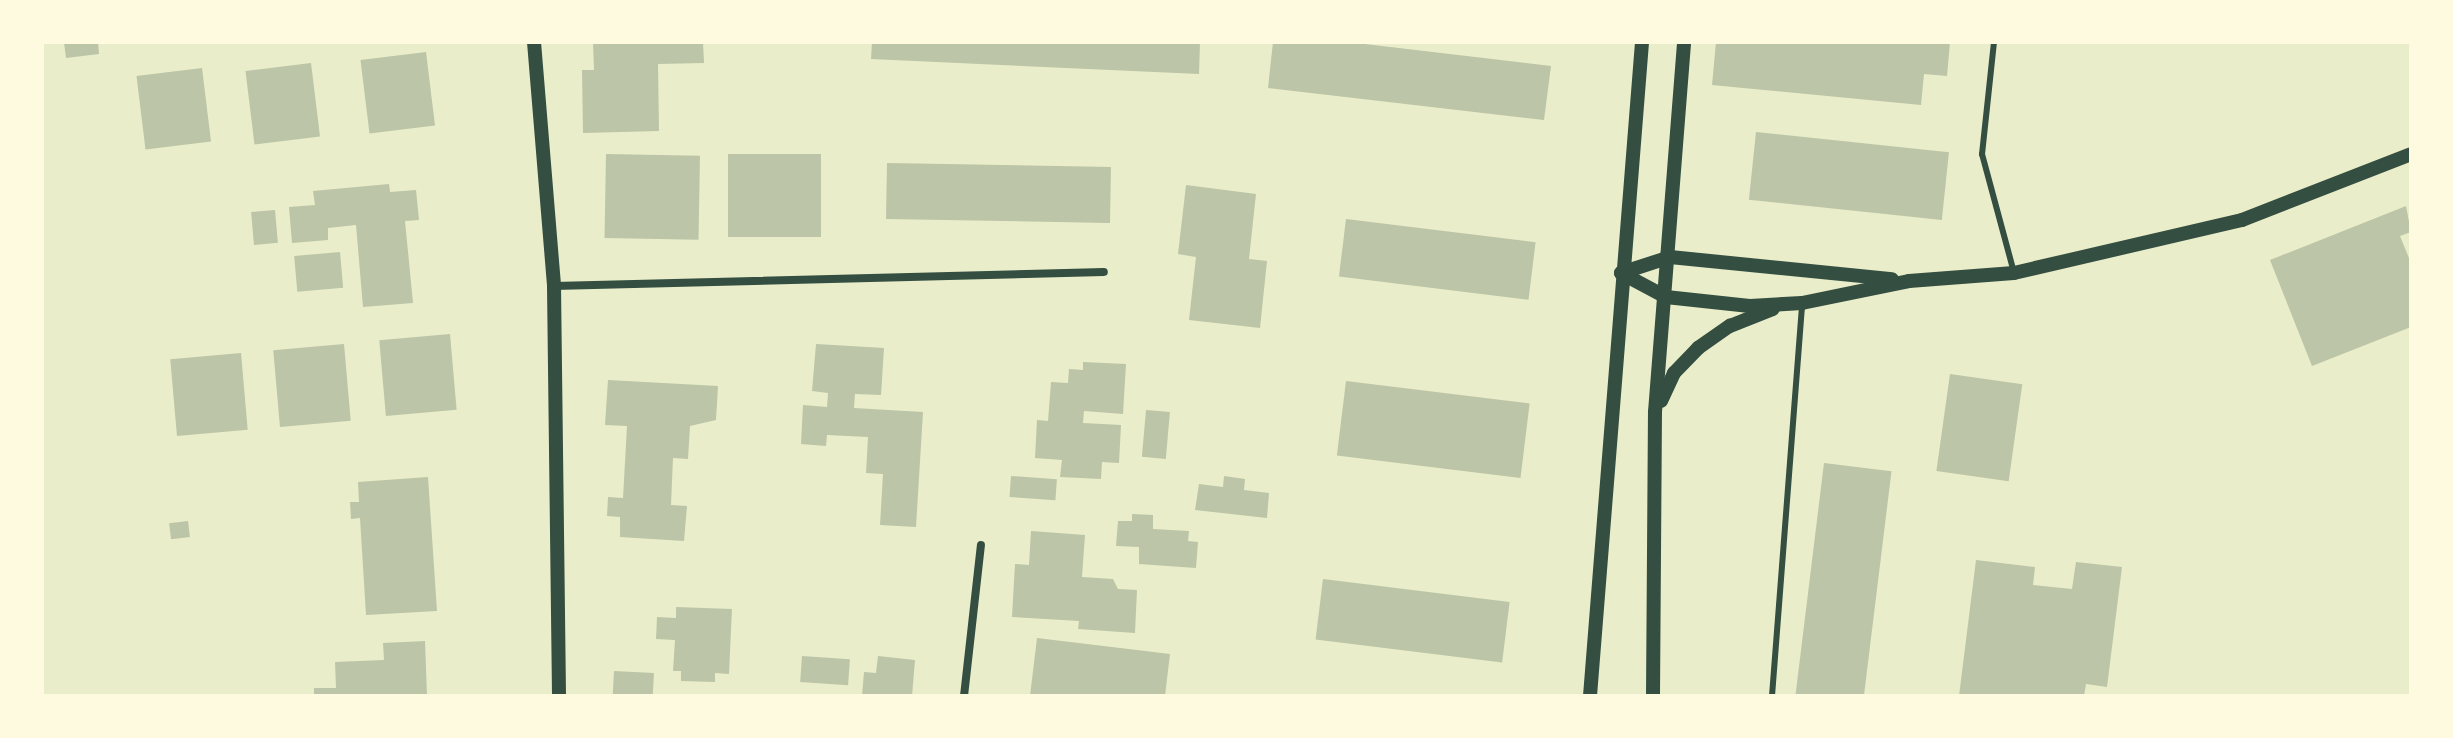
<!DOCTYPE html>
<html>
<head>
<meta charset="utf-8">
<style>
	body { margin:0 }
	#map { position:relative; width:2453px; height:738px; overflow:hidden; background:#e9edc9; font-family:"Sofia Sans Condensed",sans-serif }
	div>[style] { position:absolute }
	.building>* { inset:0; background:#bcc5a7; transform-origin:0 0 }
	.service>* { height:6px; margin:-3px; padding:0 3px; transform-origin:3px; border-radius:3px; background:#344e41 }
	.minor>* { height:8px; margin:-4px; padding:0 4px; transform-origin:4px; border-radius:4px; background:#344e41 }
	.tertiary>* { height:14px; margin:-7px; padding:0 7px; transform-origin:7px; border-radius:7px; background:#344e41 }
	span { translate:-50% -50%; white-space:nowrap; text-align:center; line-height:1.15; -webkit-text-stroke:7px #fefae0; paint-order:stroke }
	.frame { position:absolute; inset:0; border:44px solid #fefae0; pointer-events:none }
</style>
</head>
<body>
<div id="map">
	<div class="building">
		<i style="clip-path:polygon(64px 42px,98px 42px,99px 54px,66px 58px)"></i>
		<i style="clip-path:polygon(593px 42px,703px 42px,704px 63px,658px 64px,659px 131px,583px 133px,582px 70px,594px 70px)"></i>
		<i style="clip-path:polygon(872px 42px,1200px 42px,1199px 74px,871px 59px)"></i>
		<i style="clip-path:polygon(1273px 42px,1348px 42px,1551px 66px,1544px 120px,1268px 88px)"></i>
		<i style="clip-path:polygon(1716px 42px,1950px 42px,1947px 76px,1924px 74px,1921px 105px,1712px 85px)"></i>
		<i style="left:426px;top:52px;width:74px;height:66px;rotate:83deg"></i>
		<i style="left:311px;top:63px;width:74px;height:66px;rotate:83deg"></i>
		<i style="left:202px;top:68px;width:74px;height:66px;rotate:83deg"></i>
		<i style="left:1756px;top:132px;width:194px;height:68px;rotate:6deg"></i>
		<i style="left:606px;top:154px;width:94px;height:84px;rotate:1deg"></i>
		<i style="left:728px;top:154px;width:93px;height:83px"></i>
		<i style="left:887px;top:163px;width:224px;height:56px;rotate:1deg"></i>
		<i style="clip-path:polygon(389px 184px,390px 192px,416px 190px,419px 220px,405px 221px,413px 303px,363px 307px,356px 225px,328px 228px,328px 240px,292px 243px,289px 207px,315px 205px,313px 191px)"></i>
		<i style="clip-path:polygon(1186px 185px,1256px 194px,1249px 259px,1267px 261px,1260px 328px,1189px 320px,1196px 257px,1178px 254px)"></i>
		<i style="clip-path:polygon(2406px 206px,2411px 232px,2400px 236px,2411px 263px,2411px 327px,2312px 366px,2270px 260px)"></i>
		<i style="left:275px;top:210px;width:33px;height:24px;rotate:85deg"></i>
		<i style="left:1346px;top:219px;width:191px;height:58px;rotate:7deg"></i>
		<i style="left:340px;top:252px;width:36px;height:46px;rotate:85deg"></i>
		<i style="left:450px;top:334px;width:76px;height:71px;rotate:85deg"></i>
		<i style="left:344px;top:344px;width:77px;height:71px;rotate:85deg"></i>
		<i style="clip-path:polygon(816px 344px,884px 348px,881px 395px,855px 394px,854px 408px,923px 412px,916px 527px,880px 525px,883px 474px,866px 473px,868px 437px,827px 435px,826px 446px,801px 444px,803px 405px,827px 407px,828px 393px,812px 391px)"></i>
		<i style="left:241px;top:353px;width:77px;height:71px;rotate:85deg"></i>
		<i style="clip-path:polygon(1083px 362px,1126px 364px,1123px 414px,1084px 411px,1083px 423px,1121px 425px,1119px 463px,1102px 462px,1101px 479px,1060px 477px,1062px 460px,1035px 458px,1037px 420px,1048px 421px,1051px 382px,1068px 383px,1069px 369px,1083px 370px)"></i>
		<i style="left:1950px;top:374px;width:73px;height:98px;rotate:8deg"></i>
		<i style="clip-path:polygon(608px 380px,718px 386px,716px 420px,690px 426px,688px 459px,673px 458px,671px 505px,687px 506px,684px 541px,620px 537px,620px 517px,607px 516px,608px 497px,623px 498px,627px 426px,605px 425px)"></i>
		<i style="left:1346px;top:381px;width:185px;height:75px;rotate:7deg"></i>
		<i style="left:1146px;top:410px;width:24px;height:47px;rotate:5deg"></i>
		<i style="left:1824px;top:463px;width:68px;height:235px;rotate:7deg"></i>
		<i style="left:1011px;top:476px;width:46px;height:21px;rotate:4deg"></i>
		<i style="clip-path:polygon(1224px 476px,1245px 479px,1244px 490px,1269px 493px,1267px 518px,1195px 510px,1199px 484px,1223px 487px)"></i>
		<i style="clip-path:polygon(428px 477px,437px 611px,366px 615px,360px 518px,351px 519px,350px 502px,359px 502px,358px 482px)"></i>
		<i style="clip-path:polygon(1132px 514px,1153px 515px,1153px 529px,1189px 531px,1188px 541px,1198px 542px,1196px 568px,1139px 564px,1139px 547px,1116px 546px,1118px 521px,1132px 521px)"></i>
		<i style="left:188px;top:521px;width:16px;height:19px;rotate:83deg"></i>
		<i style="clip-path:polygon(1031px 531px,1085px 535px,1082px 577px,1113px 579px,1118px 589px,1137px 590px,1135px 633px,1078px 629px,1079px 621px,1012px 617px,1015px 564px,1029px 565px)"></i>
		<i style="clip-path:polygon(1976px 560px,2035px 567px,2033px 585px,2072px 589px,2076px 562px,2122px 567px,2107px 687px,2086px 684px,2084px 696px,1959px 696px)"></i>
		<i style="left:1323px;top:579px;width:188px;height:61px;rotate:7deg"></i>
		<i style="clip-path:polygon(676px 607px,732px 609px,729px 674px,715px 673px,715px 682px,681px 681px,681px 671px,673px 671px,675px 640px,656px 639px,657px 617px,676px 618px)"></i>
		<i style="clip-path:polygon(1037px 638px,1170px 654px,1165px 696px,1030px 696px)"></i>
		<i style="clip-path:polygon(425px 641px,427px 696px,314px 696px,314px 688px,336px 688px,335px 662px,384px 660px,383px 643px)"></i>
		<i style="left:802px;top:656px;width:48px;height:26px;rotate:4deg"></i>
		<i style="clip-path:polygon(878px 656px,915px 660px,912px 696px,862px 696px,864px 672px,876px 673px)"></i>
		<i style="left:614px;top:671px;width:40px;height:25px;rotate:3deg"></i>
	</div>
	<div class="service">
		<i style="left:1994px;top:42px;width:113px;rotate:96.1deg"></i>
		<i style="left:1982px;top:154px;width:123px;rotate:74.9deg"></i>
		<i style="left:1772px;top:696px;width:394px;rotate:-85.6deg"></i>
	</div>
	<div class="minor">
		<i style="left:554px;top:286px;width:550px;rotate:-1.46deg"></i>
		<i style="left:964px;top:696px;width:152px;rotate:-83.6deg"></i>
	</div>
	<div class="tertiary">
		<i style="left:534px;top:42px;width:245px;rotate:85.3deg"></i>
		<i style="left:554px;top:286px;width:410px;rotate:89.3deg"></i>
		<i style="left:1621px;top:273px;width:51px;rotate:28.1deg"></i>
		<i style="left:1666px;top:297px;width:84px;rotate:6.1deg"></i>
		<i style="left:1750px;top:306px;width:52px;rotate:-3.3deg"></i>
		<i style="left:1802px;top:303px;width:109px;rotate:-11.6deg"></i>
		<i style="left:1909px;top:281px;width:105px;rotate:-4.4deg"></i>
		<i style="left:2014px;top:273px;width:234px;rotate:-13.1deg"></i>
		<i style="left:2242px;top:220px;width:181px;rotate:-21.3deg"></i>
		<i style="left:1621px;top:273px;width:52px;rotate:-18.1deg"></i>
		<i style="left:1670px;top:257px;width:223px;rotate:5.7deg"></i>
		<i style="left:1661px;top:401px;width:31px;rotate:-65deg"></i>
		<i style="left:1674px;top:373px;width:35px;rotate:-46deg"></i>
		<i style="left:1698px;top:348px;width:39px;rotate:-35deg"></i>
		<i style="left:1730px;top:326px;width:46px;rotate:-21.6deg"></i>
		<i style="left:1590px;top:696px;width:656px;rotate:-85.45deg"></i>
		<i style="left:1653px;top:696px;width:284px;rotate:-89.6deg"></i>
		<i style="left:1655px;top:412px;width:371px;rotate:-85.5deg"></i>
	</div>
	<div class="frame"></div>
</div>
</body>
</html>
